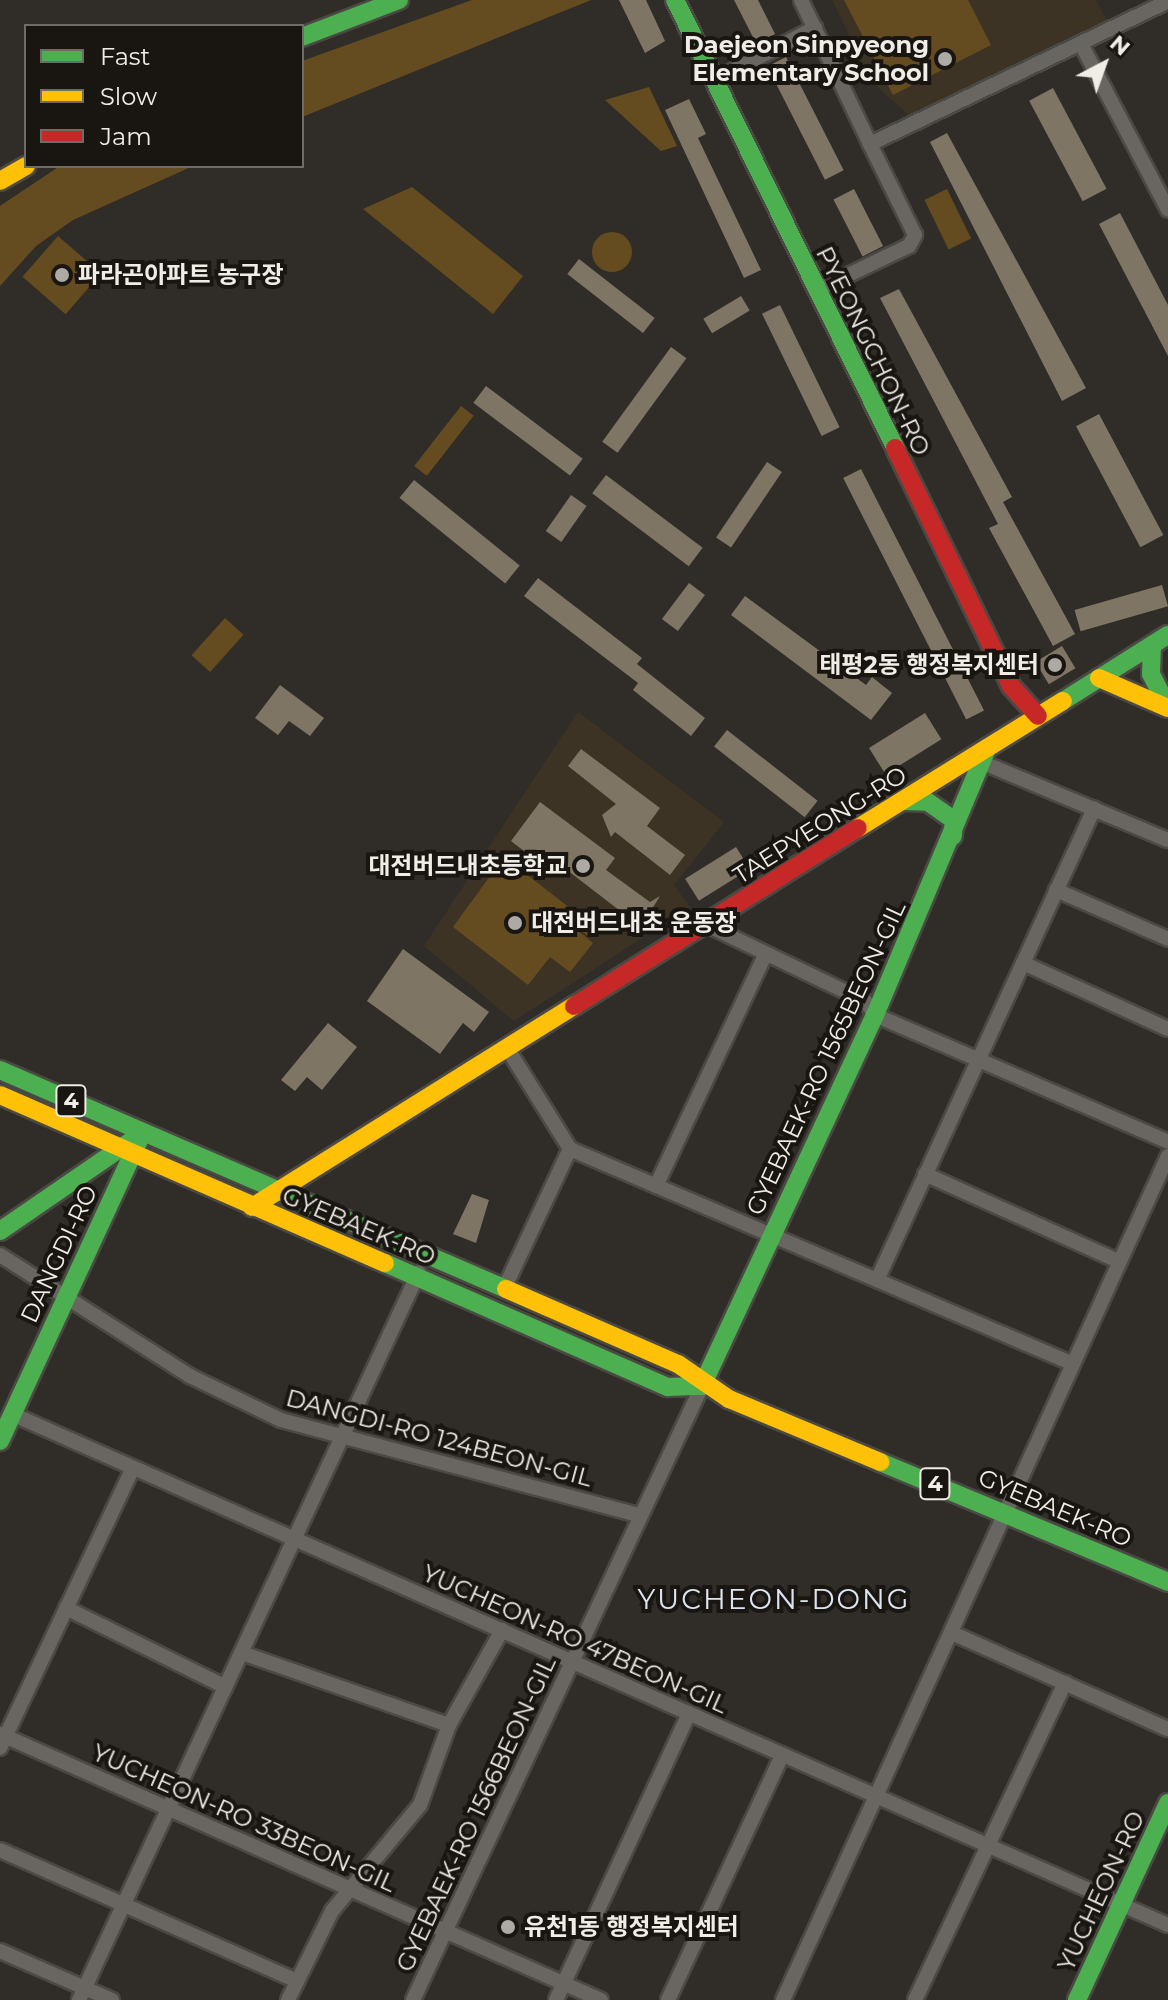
<!DOCTYPE html>
<html>
<head>
<meta charset="utf-8">
<style>
	body { margin:0 }
	#map { position:relative; width:1168px; height:2000px; overflow:hidden; background:#302d28; font-family:Montserrat,"Noto Sans KR",sans-serif }
	div>[style] { position:absolute }
	.built>* { inset:0; background:#3c3325 }
	.green>* { inset:0; background:#654c20; transform-origin:0 0 }
	.round { border-radius:50% }
	.building>* { inset:0; background:#7f7564; transform-origin:0 0 }
	.roads { filter:drop-shadow(2px 0 #4b4944) drop-shadow(-2px 0 #4b4944) drop-shadow(0 2px #4b4944) drop-shadow(0 -2px #4b4944) }
	.street>* { height:14px; margin:-7px; padding:0 7px; transform-origin:7px; border-radius:7px; background:#696662 }
	.fast>* { height:18px; margin:-9px; padding:0 9px; transform-origin:9px; border-radius:9px; background:#4caf50 }
	.slow>* { height:18px; margin:-9px; padding:0 9px; transform-origin:9px; border-radius:9px; background:#ffc107 }
	.jam>* { height:18px; margin:-9px; padding:0 9px; transform-origin:9px; border-radius:9px; background:#c62828 }
	.dots>* { width:22px; height:22px; translate:-50% -50%; box-sizing:border-box; border:4px solid #191612; border-radius:50% }
	span { translate:-50% -50%; white-space:nowrap; text-align:center; line-height:1.15; -webkit-text-stroke:8px #191612; paint-order:stroke }
	.shield-label span { padding:2px 6px; background:#191612; border:2px solid; border-radius:6px; -webkit-text-stroke-width:0 }
	.shield-label { font-size:22px; color:#f0ece6; font-weight:700 }
	.poi-label { font-size:24px; color:#f0ece6; font-weight:700 }
	.right { translate:-100% -50%; text-align:right }
	.left { translate:0 -50%; text-align:left }
	.street-label { font-size:24px; color:#f0ece6 }
	.quarter-label { font-size:28px; color:#dee4f2; letter-spacing:2px }
	.legend { position:absolute; left:24px; top:24px; width:280px; height:144px; box-sizing:border-box; background:#191612; border:2px solid #6f6c67; margin:0; padding:10px 14px; list-style:none; font-size:24px; color:#f0ece6 }
	.legend li { display:flex; align-items:center; gap:16px; height:40px }
	.legend b { width:40px; border:2px solid #6f6c67 }
	.north { position:absolute; left:1064px; top:24px; width:80px; height:80px; -webkit-text-stroke:6px #191612; paint-order:stroke; rotate:41deg; font-size:22px; font-weight:700; line-height:32px; text-align:center; color:#f0ece6 }
	.north::after { content:''; display:block; margin:auto; width:28px; height:36px; background:#f0ece6; clip-path:polygon(50% 0,100% 100%,50% 72%,0 100%) }
</style>
</head>
<body>
<div id="map">
	<div class="built">
		<i style="clip-path:polygon(832px 0,1096px 0,1108px 23px,911px 117px,872px 82px)"></i>
		<i style="clip-path:polygon(578px 712px,724px 822px,674px 885px,690px 907px,514px 1021px,424px 946px)"></i>
	</div>
	<div class="green">
		<i style="clip-path:polygon(472px 0,591px 0,302px 117px,302px 61px)"></i>
		<i style="clip-path:polygon(844px 0,968px 0,991px 45px,893px 95px)"></i>
		<i style="clip-path:polygon(649px 87px,677px 146px,661px 151px,605px 100px)"></i>
		<i style="clip-path:polygon(60px 166px,193px 166px,73px 220px,36px 246px,0 286px,0 206px)"></i>
		<i style="clip-path:polygon(412px 187px,523px 276px,493px 314px,363px 209px)"></i>
		<i style="left:947px;top:189px;width:55px;height:25px;rotate:64deg"></i>
		<i class="round" style="left:592px;top:232px;width:40px;height:40px"></i>
		<i style="left:58px;top:236px;width:57px;height:54px;rotate:41deg"></i>
		<i style="left:461px;top:406px;width:16px;height:76px;rotate:38deg"></i>
		<i style="left:225px;top:618px;width:25px;height:50px;rotate:42deg"></i>
		<i style="clip-path:polygon(504px 857px,597px 929px,591px 937px,572px 926px,593px 943px,570px 972px,550px 957px,528px 985px,453px 927px)"></i>
	</div>
	<div class="building">
		<i style="clip-path:polygon(619px 0,646px 0,665px 41px,645px 53px)"></i>
		<i style="clip-path:polygon(734px 0,758px 0,775px 34px,756px 43px)"></i>
		<i style="left:786px;top:57px;width:127px;height:21px;rotate:63deg"></i>
		<i style="left:1053px;top:88px;width:114px;height:27px;rotate:62deg"></i>
		<i style="clip-path:polygon(689px 99px,706px 134px,698px 138px,761px 270px,744px 278px,665px 110px)"></i>
		<i style="clip-path:polygon(947px 133px,1086px 388px,1062px 401px,930px 142px)"></i>
		<i style="left:854px;top:189px;width:64px;height:23px;rotate:63deg"></i>
		<i style="clip-path:polygon(1120px 213px,1168px 305px,1168px 356px,1099px 224px)"></i>
		<i style="left:579px;top:259px;width:96px;height:19px;rotate:38deg"></i>
		<i style="clip-path:polygon(899px 289px,1012px 497px,1003px 502px,1075px 634px,1053px 646px,989px 528px,998px 524px,880px 298px)"></i>
		<i style="left:741px;top:296px;width:17px;height:44px;rotate:59deg"></i>
		<i style="left:780px;top:305px;width:136px;height:20px;rotate:64deg"></i>
		<i style="left:671px;top:347px;width:19px;height:117px;rotate:36deg"></i>
		<i style="left:486px;top:386px;width:121px;height:21px;rotate:37deg"></i>
		<i style="left:1099px;top:414px;width:137px;height:26px;rotate:62deg"></i>
		<i style="left:767px;top:462px;width:18px;height:91px;rotate:34deg"></i>
		<i style="left:861px;top:469px;width:271px;height:20px;rotate:63deg"></i>
		<i style="left:606px;top:475px;width:121px;height:23px;rotate:37deg"></i>
		<i style="left:414px;top:480px;width:136px;height:23px;rotate:39deg"></i>
		<i style="left:571px;top:495px;width:19px;height:44px;rotate:35deg"></i>
		<i style="clip-path:polygon(538px 578px,642px 658px,637px 664px,705px 718px,691px 736px,633px 690px,638px 683px,524px 596px)"></i>
		<i style="left:689px;top:583px;width:20px;height:45px;rotate:37deg"></i>
		<i style="left:1162px;top:585px;width:22px;height:91px;rotate:74deg"></i>
		<i style="clip-path:polygon(745px 596px,866px 685px,872px 677px,892px 693px,871px 720px,731px 615px)"></i>
		<i style="left:1062px;top:646px;width:26px;height:31px;rotate:59deg"></i>
		<i style="clip-path:polygon(280px 685px,324px 718px,310px 736px,289px 721px,278px 735px,255px 718px)"></i>
		<i style="left:925px;top:713px;width:31px;height:66px;rotate:58deg"></i>
		<i style="left:727px;top:730px;width:115px;height:21px;rotate:38deg"></i>
		<i style="clip-path:polygon(581px 749px,660px 808px,647px 826px,685px 855px,670px 875px,615px 832px,611px 837px,602px 815px,616px 804px,568px 766px)"></i>
		<i style="clip-path:polygon(540px 802px,615px 858px,606px 870px,650px 902px,660px 896px,641px 927px,541px 850px,533px 858px,511px 841px)"></i>
		<i style="left:736px;top:847px;width:26px;height:60px;rotate:58deg"></i>
		<i style="clip-path:polygon(403px 949px,489px 1012px,474px 1032px,463px 1023px,440px 1054px,367px 1001px)"></i>
		<i style="clip-path:polygon(328px 1023px,357px 1047px,322px 1090px,307px 1077px,295px 1091px,281px 1080px)"></i>
		<i style="clip-path:polygon(472px 1194px,489px 1200px,476px 1243px,453px 1234px)"></i>
	</div>
	<div class="roads">
		<div class="street">
			<i style="left:801px;top:0;width:160px;rotate:64.4deg"></i>
			<i style="left:1081px;top:44px;width:187px;rotate:62.3deg"></i>
			<i style="left:715px;top:80px;width:113px;rotate:-27.5deg"></i>
			<i style="left:817px;top:290px;width:102px;rotate:-25.6deg"></i>
			<i style="left:909px;top:246px;width:13px;rotate:-61deg"></i>
			<i style="left:915px;top:235px;width:102px;rotate:-116.3deg"></i>
			<i style="left:870px;top:144px;width:331px;rotate:-25.6deg"></i>
			<i style="left:986px;top:764px;width:197px;rotate:22.7deg"></i>
			<i style="left:1056px;top:890px;width:122px;rotate:23.6deg"></i>
			<i style="left:705px;top:924px;width:178px;rotate:25.7deg"></i>
			<i style="left:865px;top:1001px;width:17px;rotate:54deg"></i>
			<i style="left:875px;top:1015px;width:319px;rotate:23.4deg"></i>
			<i style="left:1023px;top:963px;width:159px;rotate:24.5deg"></i>
			<i style="left:507px;top:1048px;width:119px;rotate:58deg"></i>
			<i style="left:570px;top:1149px;width:545px;rotate:23.13deg"></i>
			<i style="left:925px;top:1174px;width:212px;rotate:24.3deg"></i>
			<i style="left:656px;top:1186px;width:255px;rotate:-64.7deg"></i>
			<i style="left:0;top:1255px;width:225px;rotate:32.5deg"></i>
			<i style="left:190px;top:1376px;width:101px;rotate:25.8deg"></i>
			<i style="left:281px;top:1420px;width:370px;rotate:14.9deg"></i>
			<i style="left:877px;top:1280px;width:519px;rotate:-65.26deg"></i>
			<i style="left:504px;top:1289px;width:155px;rotate:-64.8deg"></i>
			<i style="left:12px;top:1414px;width:1264px;rotate:23.85deg"></i>
			<i style="left:66px;top:1608px;width:178px;rotate:26.3deg"></i>
			<i style="left:952px;top:1633px;width:236px;rotate:24deg"></i>
			<i style="left:242px;top:1653px;width:219px;rotate:19.2deg"></i>
			<i style="left:0;top:1734px;width:657px;rotate:23.87deg"></i>
			<i style="left:0;top:1748px;width:310px;rotate:-64.6deg"></i>
			<i style="left:0;top:1850px;width:325px;rotate:23.8deg"></i>
			<i style="left:0;top:1951px;width:122px;rotate:23.6deg"></i>
			<i style="left:79px;top:2000px;width:803px;rotate:-64.97deg"></i>
			<i style="left:288px;top:2000px;width:99px;rotate:-63.7deg"></i>
			<i style="left:332px;top:1911px;width:138px;rotate:-50.3deg"></i>
			<i style="left:420px;top:1805px;width:85px;rotate:-70.1deg"></i>
			<i style="left:449px;top:1725px;width:109px;rotate:-60.8deg"></i>
			<i style="left:413px;top:2000px;width:679px;rotate:-64.79deg"></i>
			<i style="left:556px;top:2000px;width:316px;rotate:-65.1deg"></i>
			<i style="left:668px;top:2000px;width:270px;rotate:-65deg"></i>
			<i style="left:783px;top:2000px;width:928px;rotate:-65.48deg"></i>
			<i style="left:915px;top:2000px;width:351px;rotate:-64.7deg"></i>
		</div>
		<div class="fast">
			<i style="left:675px;top:0;width:499px;rotate:63.8deg"></i>
			<i style="left:302px;top:37px;width:104px;rotate:-20.9deg"></i>
			<i style="left:1152px;top:645px;width:29px;rotate:92deg"></i>
			<i style="left:1151px;top:674px;width:37px;rotate:63deg"></i>
			<i style="left:1063px;top:701px;width:124px;rotate:-32.2deg"></i>
			<i style="left:903px;top:801px;width:25px;rotate:2deg"></i>
			<i style="left:928px;top:802px;width:32px;rotate:35deg"></i>
			<i style="left:954px;top:820px;width:16px;rotate:94deg"></i>
			<i style="left:0;top:1070px;width:551px;rotate:23.4deg"></i>
			<i style="left:0;top:1231px;width:159px;rotate:-34.5deg"></i>
			<i style="left:385px;top:1263px;width:309px;rotate:23.7deg"></i>
			<i style="left:668px;top:1387px;width:34px;rotate:-2deg"></i>
			<i style="left:702px;top:1386px;width:409px;rotate:-65deg"></i>
			<i style="left:875px;top:1015px;width:290px;rotate:-67.2deg"></i>
			<i style="left:0;top:1441px;width:340px;rotate:-65.2deg"></i>
			<i style="left:880px;top:1462px;width:312px;rotate:22.6deg"></i>
			<i style="left:1077px;top:2000px;width:217px;rotate:-65.2deg"></i>
		</div>
		<div class="slow">
			<i style="left:0;top:181px;width:30px;rotate:-30deg"></i>
			<i style="left:1099px;top:678px;width:75px;rotate:23.5deg"></i>
			<i style="left:858px;top:828px;width:241px;rotate:-31.8deg"></i>
			<i style="left:0;top:1095px;width:420px;rotate:23.6deg"></i>
			<i style="left:252px;top:1207px;width:380px;rotate:-32deg"></i>
			<i style="left:506px;top:1289px;width:188px;rotate:23.6deg"></i>
			<i style="left:678px;top:1364px;width:62px;rotate:34.5deg"></i>
			<i style="left:729px;top:1399px;width:164px;rotate:22.6deg"></i>
		</div>
		<div class="jam">
			<i style="left:895px;top:448px;width:265px;rotate:64deg"></i>
			<i style="left:1011px;top:686px;width:40px;rotate:48deg"></i>
			<i style="left:574px;top:1006px;width:335px;rotate:-32.1deg"></i>
		</div>
	</div>
	<div class="dots">
		<i style="left:945px;top:59px;background:#ada9a4"></i>
		<i style="left:62px;top:275px;background:#ada9a4"></i>
		<i style="left:1055px;top:665px;background:#ada9a4"></i>
		<i style="left:583px;top:866px;background:#ada9a4"></i>
		<i style="left:515px;top:923px;background:#ada9a4"></i>
		<i style="left:508px;top:1927px;background:#ada9a4"></i>
	</div>
	<div class="shield-label">
		<span style="left:71px;top:1101px">4</span>
		<span style="left:935px;top:1484px">4</span>
	</div>
	<div class="poi-label">
		<span class="right" style="left:929px;top:59px">Daejeon Sinpyeong<br>Elementary School</span>
		<span class="left" style="left:78px;top:275px">파라곤아파트 농구장</span>
		<span class="right" style="left:1039px;top:665px">태평2동 행정복지센터</span>
		<span class="right" style="left:567px;top:866px">대전버드내초등학교</span>
		<span class="left" style="left:531px;top:923px">대전버드내초 운동장</span>
		<span class="left" style="left:524px;top:1927px">유천1동 행정복지센터</span>
	</div>
	<div class="street-label">
		<span style="left:873px;top:351px;rotate:64deg">PYEONGCHON-RO</span>
		<span style="left:820px;top:825px;rotate:-32deg">TAEPYEONG-RO</span>
		<span style="left:826px;top:1058px;rotate:-65deg">GYEBAEK-RO 1565BEON-GIL</span>
		<span style="left:359px;top:1226px;rotate:23deg">GYEBAEK-RO</span>
		<span style="left:59px;top:1254px;rotate:-65deg">DANGDI-RO</span>
		<span style="left:439px;top:1438px;rotate:15deg">DANGDI-RO 124BEON-GIL</span>
		<span style="left:1055px;top:1508px;rotate:23deg">GYEBAEK-RO</span>
		<span style="left:575px;top:1639px;rotate:24deg">YUCHEON-RO 47BEON-GIL</span>
		<span style="left:476px;top:1814px;rotate:-65deg">GYEBAEK-RO 1566BEON-GIL</span>
		<span style="left:244px;top:1818px;rotate:24deg">YUCHEON-RO 33BEON-GIL</span>
		<span style="left:1101px;top:1891px;rotate:-65deg">YUCHEON-RO</span>
	</div>
	<div class="quarter-label">
		<span style="left:774px;top:1599px">YUCHEON-DONG</span>
	</div>
	<ul class="legend">
	<li><b style="height:10px;background:#4caf50"></b>Fast</li>
	<li><b style="height:10px;background:#ffc107"></b>Slow</li>
	<li><b style="height:10px;background:#c62828"></b>Jam</li>
	</ul>
	<div class="north">N</div>
</div>
</body>
</html>
